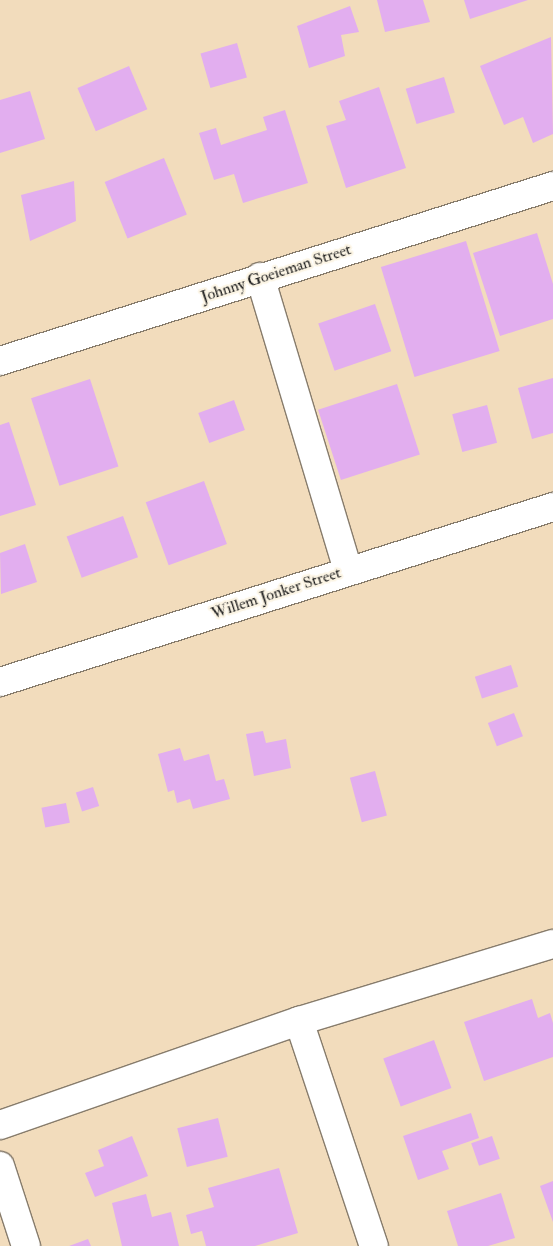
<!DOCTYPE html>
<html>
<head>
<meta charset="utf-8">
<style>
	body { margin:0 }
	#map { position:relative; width:553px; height:1246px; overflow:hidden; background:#f2dcbc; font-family:"IM FELL Double Pica",serif }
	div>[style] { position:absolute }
	.building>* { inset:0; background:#e2aeef; transform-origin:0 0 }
	.roads { filter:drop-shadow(1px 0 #877c6c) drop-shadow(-1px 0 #877c6c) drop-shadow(0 1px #877c6c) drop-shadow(0 -1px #877c6c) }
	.street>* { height:28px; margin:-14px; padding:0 14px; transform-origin:14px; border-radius:14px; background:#fff }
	span { translate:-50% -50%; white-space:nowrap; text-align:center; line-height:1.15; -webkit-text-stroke:4.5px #fcf5e5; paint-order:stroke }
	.street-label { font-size:16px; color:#1c1c1c }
</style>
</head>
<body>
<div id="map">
	<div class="building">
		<i style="clip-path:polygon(377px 0,423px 0,430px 22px,385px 32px)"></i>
		<i style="clip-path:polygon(464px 0,528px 0,470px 19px)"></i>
		<i style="clip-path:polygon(350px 6px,359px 32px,341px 35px,345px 56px,309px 68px,297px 26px)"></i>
		<i style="clip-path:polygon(551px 37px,553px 134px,533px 143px,523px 117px,504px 125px,480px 66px)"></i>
		<i style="left:237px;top:43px;width:36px;height:38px;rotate:74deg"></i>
		<i style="left:129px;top:66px;width:47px;height:56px;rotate:67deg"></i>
		<i style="left:444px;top:77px;width:37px;height:40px;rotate:73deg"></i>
		<i style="clip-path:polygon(379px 87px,406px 168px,346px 188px,326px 126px,346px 120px,339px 101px)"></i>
		<i style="clip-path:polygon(30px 91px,45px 139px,0 153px,0 100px)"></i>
		<i style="clip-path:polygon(285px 110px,308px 183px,243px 203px,234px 174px,214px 180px,199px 133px,216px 128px,221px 145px,267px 130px,263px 117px)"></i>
		<i style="left:164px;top:158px;width:61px;height:64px;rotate:68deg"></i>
		<i style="clip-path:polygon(74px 181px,76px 221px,30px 241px,21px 195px)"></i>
		<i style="clip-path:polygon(537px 233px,553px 284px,553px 319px,500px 336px,473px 253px)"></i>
		<i style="left:466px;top:241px;width:115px;height:89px;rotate:73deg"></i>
		<i style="left:375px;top:304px;width:50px;height:60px;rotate:71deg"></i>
		<i style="clip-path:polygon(553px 378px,553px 433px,532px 439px,518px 388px)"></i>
		<i style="left:90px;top:379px;width:92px;height:62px;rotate:72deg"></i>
		<i style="left:397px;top:384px;width:74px;height:83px;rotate:72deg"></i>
		<i style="left:234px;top:400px;width:32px;height:38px;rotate:70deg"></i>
		<i style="left:487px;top:405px;width:39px;height:36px;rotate:75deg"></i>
		<i style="clip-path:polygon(9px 422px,36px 505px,0 516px,0 425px)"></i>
		<i style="left:204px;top:481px;width:67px;height:62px;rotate:70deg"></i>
		<i style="left:123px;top:516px;width:44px;height:60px;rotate:70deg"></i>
		<i style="clip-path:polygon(25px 544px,37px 582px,1px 594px,0 553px)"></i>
		<i style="left:511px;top:665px;width:23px;height:38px;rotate:72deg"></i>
		<i style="left:514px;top:713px;width:25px;height:28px;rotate:69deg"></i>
		<i style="clip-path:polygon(263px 731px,266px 743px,286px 739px,291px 768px,254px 776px,246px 734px)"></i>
		<i style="clip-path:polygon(180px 748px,184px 761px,209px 754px,216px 781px,224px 779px,230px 799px,193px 809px,190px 799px,177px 803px,174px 790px,168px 792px,158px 754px)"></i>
		<i style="left:375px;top:771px;width:46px;height:26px;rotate:75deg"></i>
		<i style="left:93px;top:787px;width:20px;height:18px;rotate:72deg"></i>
		<i style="left:66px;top:803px;width:20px;height:25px;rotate:79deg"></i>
		<i style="clip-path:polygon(532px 999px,538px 1018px,550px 1013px,553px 1023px,553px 1057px,484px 1081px,464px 1022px)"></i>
		<i style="left:434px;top:1040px;width:51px;height:54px;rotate:70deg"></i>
		<i style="clip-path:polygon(471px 1113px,479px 1138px,442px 1151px,449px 1169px,418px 1180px,403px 1136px)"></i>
		<i style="left:218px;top:1118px;width:40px;height:42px;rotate:76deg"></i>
		<i style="clip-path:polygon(132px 1136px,148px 1176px,95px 1197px,85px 1173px,104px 1166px,98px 1150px)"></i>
		<i style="left:492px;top:1136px;width:24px;height:22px;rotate:71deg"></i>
		<i style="clip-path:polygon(279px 1168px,298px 1233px,255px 1246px,206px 1246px,202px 1231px,191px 1234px,186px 1215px,214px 1207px,208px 1188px)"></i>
		<i style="clip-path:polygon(553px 1181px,553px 1222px,540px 1186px)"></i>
		<i style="clip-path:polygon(501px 1193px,515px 1238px,488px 1246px,458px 1246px,447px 1211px)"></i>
		<i style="clip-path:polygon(146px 1194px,152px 1217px,171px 1212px,179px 1246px,122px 1246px,112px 1203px)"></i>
		<i style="clip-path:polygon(88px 1239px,91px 1246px,69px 1246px)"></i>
	</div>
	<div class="roads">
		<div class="street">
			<i style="left:260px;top:277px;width:306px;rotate:73.3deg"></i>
			<i style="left:0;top:361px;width:580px;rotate:-17.56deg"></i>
			<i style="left:0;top:682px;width:580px;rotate:-17.56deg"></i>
			<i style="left:299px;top:1021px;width:237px;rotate:71.6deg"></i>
			<i style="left:0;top:1125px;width:317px;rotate:-19.2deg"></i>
			<i style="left:299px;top:1021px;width:265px;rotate:-16.9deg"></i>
			<i style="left:0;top:1166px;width:84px;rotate:72deg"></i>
		</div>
	</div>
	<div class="street-label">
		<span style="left:276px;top:273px;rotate:-18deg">Johnny Goeieman Street</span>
		<span style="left:276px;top:593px;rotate:-18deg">Willem Jonker Street</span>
	</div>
</div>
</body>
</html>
